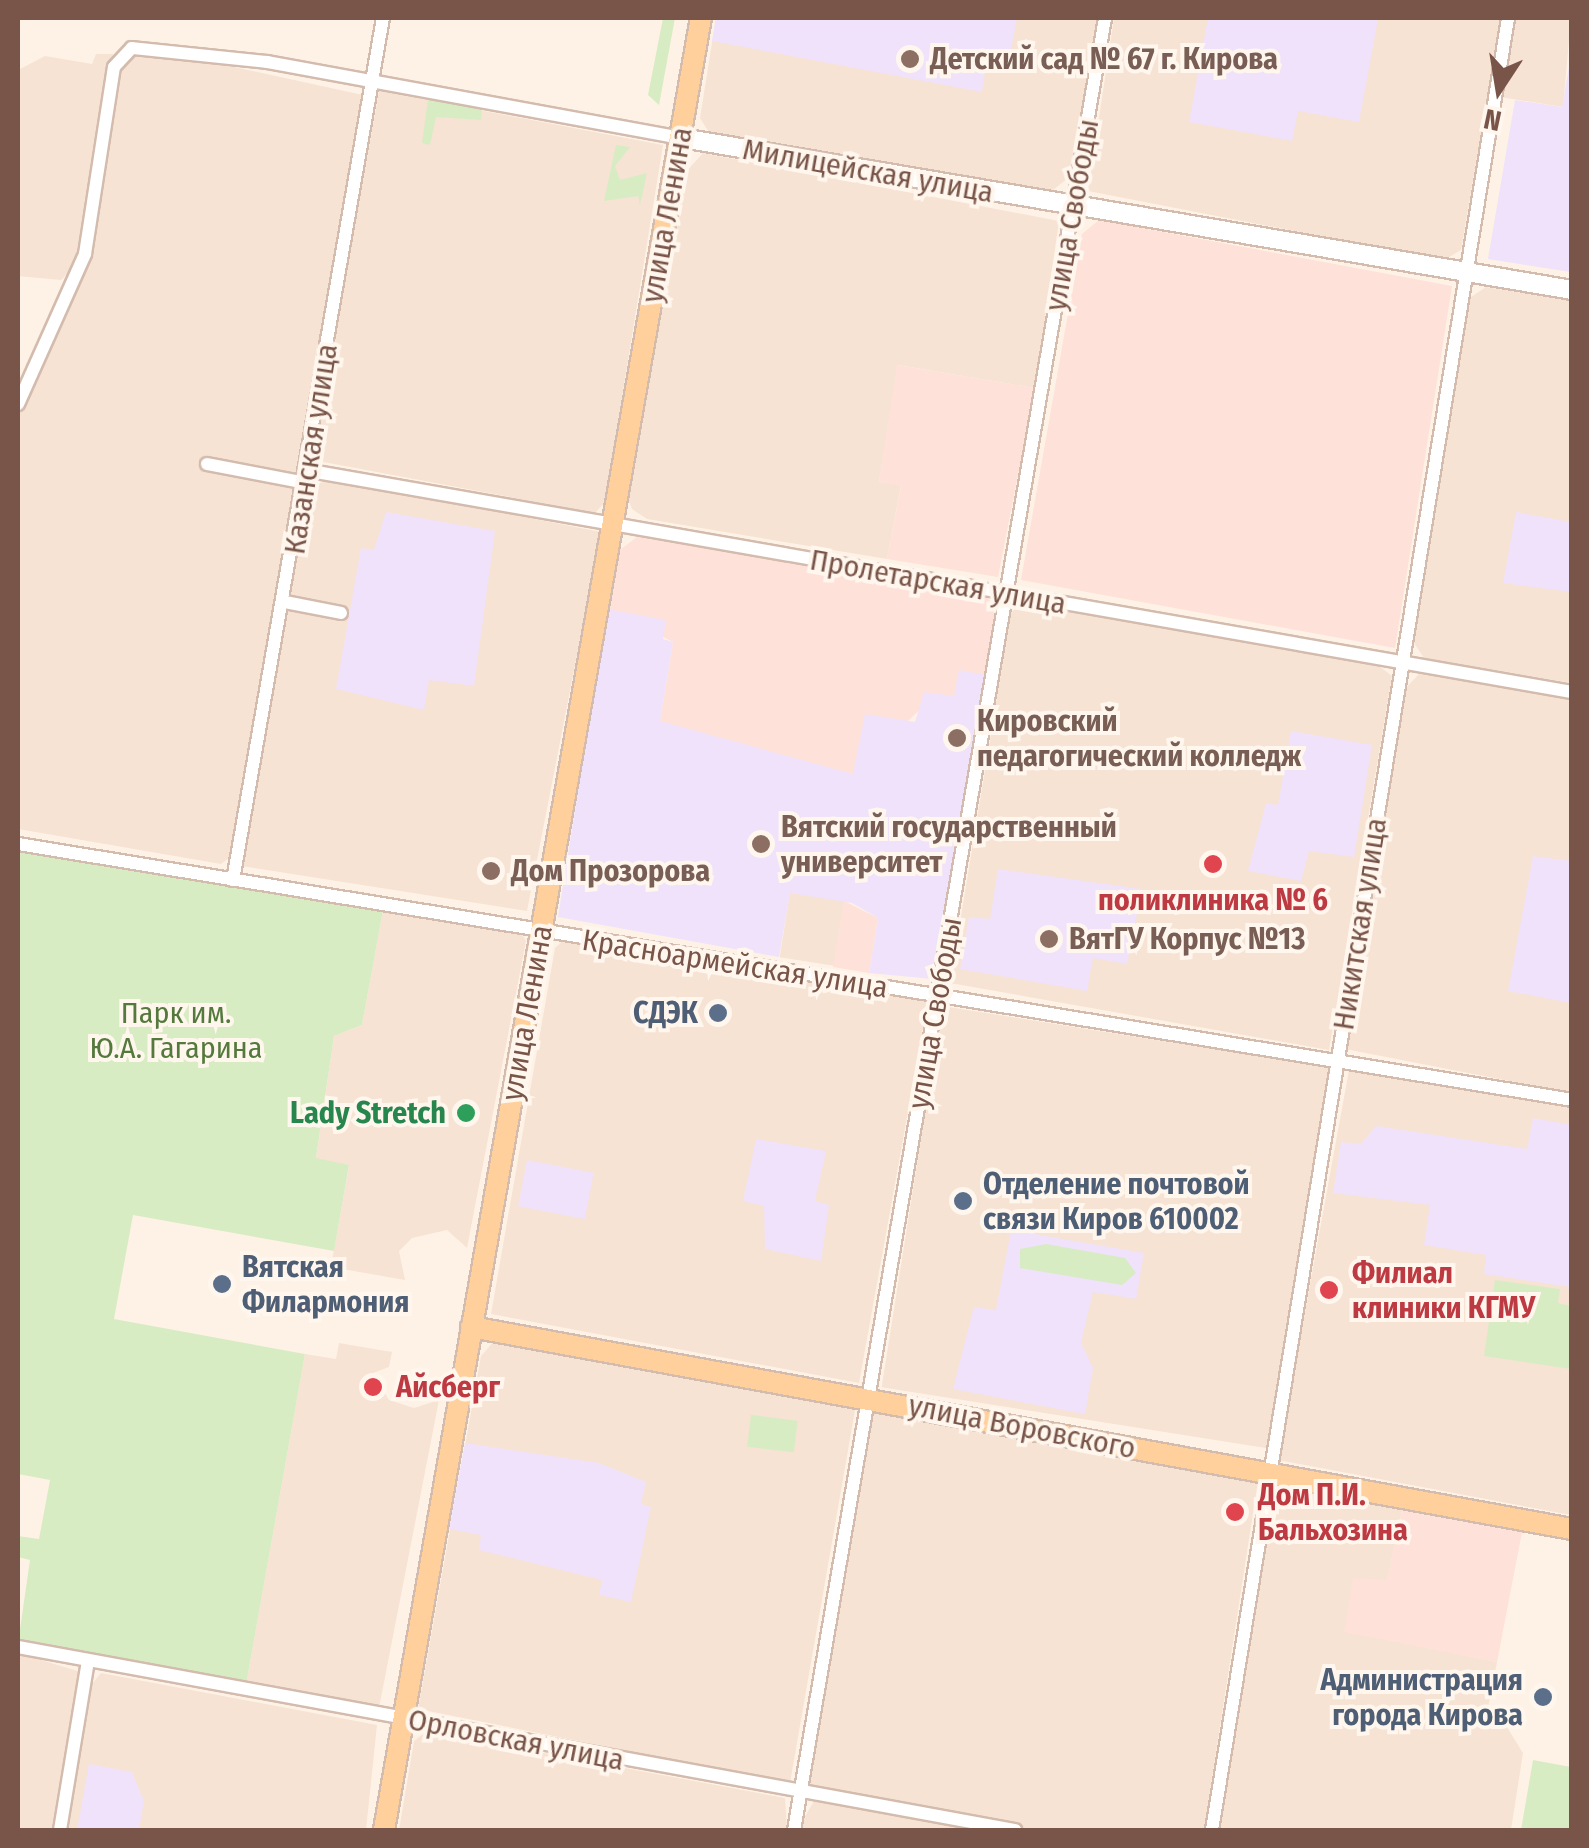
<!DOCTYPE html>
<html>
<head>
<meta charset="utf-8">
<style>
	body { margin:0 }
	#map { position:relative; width:1589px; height:1848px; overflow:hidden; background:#fef2e6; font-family:"Fira Sans Condensed",sans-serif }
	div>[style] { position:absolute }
	.residential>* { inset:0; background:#f6e3d4; transform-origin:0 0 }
	.commercial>* { inset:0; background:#fee1d9 }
	.education>* { inset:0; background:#efe2fa; transform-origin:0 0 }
	.green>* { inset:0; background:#d8ecc3; transform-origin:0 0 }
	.roads { filter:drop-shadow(2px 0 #d3bbad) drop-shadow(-2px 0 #d3bbad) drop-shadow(0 2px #d3bbad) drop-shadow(0 -2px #d3bbad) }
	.street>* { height:12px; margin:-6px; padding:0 6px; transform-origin:6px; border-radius:6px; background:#fff }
	.secondary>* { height:18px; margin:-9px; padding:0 9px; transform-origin:9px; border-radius:9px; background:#fff }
	.primary>* { height:20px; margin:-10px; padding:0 10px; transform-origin:10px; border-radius:10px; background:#ffd09b }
	.dots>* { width:28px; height:28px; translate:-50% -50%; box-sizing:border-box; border:5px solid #fff6ed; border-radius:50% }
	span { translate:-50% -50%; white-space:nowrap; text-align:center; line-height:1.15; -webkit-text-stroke:8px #fff6ed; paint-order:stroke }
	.education-label { font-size:30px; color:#785e54; font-weight:700 }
	.left { translate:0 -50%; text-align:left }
	.street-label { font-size:30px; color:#795549 }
	.health-label { font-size:30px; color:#be3a42; font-weight:700 }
	.park-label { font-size:30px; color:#54793d }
	.service-label { font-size:30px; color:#4e5e75; font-weight:700 }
	.right { translate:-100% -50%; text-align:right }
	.leisure-label { font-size:30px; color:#27864d; font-weight:700 }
	.frame { position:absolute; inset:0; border:20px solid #795549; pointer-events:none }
	.north { position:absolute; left:1449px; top:40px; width:100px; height:100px; -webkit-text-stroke:8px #fff6ed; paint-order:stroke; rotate:192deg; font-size:28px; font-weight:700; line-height:40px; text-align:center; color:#795549 }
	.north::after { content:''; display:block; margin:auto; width:35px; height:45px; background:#795549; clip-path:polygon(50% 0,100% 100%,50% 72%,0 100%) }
</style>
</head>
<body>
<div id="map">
	<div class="residential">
		<i style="clip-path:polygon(716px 18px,1099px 18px,1073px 174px,1048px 194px,712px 137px,700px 118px)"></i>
		<i style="clip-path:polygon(1114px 18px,1501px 18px,1461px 250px,1444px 260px,1088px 191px)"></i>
		<i style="clip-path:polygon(1514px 18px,1571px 18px,1563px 107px,1500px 97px)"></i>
		<i style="clip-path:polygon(96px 54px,113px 54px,74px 267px,61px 280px,18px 276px,18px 70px,45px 56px,92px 64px)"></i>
		<i style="clip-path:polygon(133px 55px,179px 55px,363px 95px,268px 658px,230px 857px,221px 864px,18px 829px,18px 413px,87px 266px,120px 69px)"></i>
		<i style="clip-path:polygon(379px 91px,663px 145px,605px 502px,595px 513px,313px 460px)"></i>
		<i style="clip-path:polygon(703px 153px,1059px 221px,1035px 388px,898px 365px,879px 482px,901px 485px,887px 559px,647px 519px,632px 509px,627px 496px,684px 174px)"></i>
		<i style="clip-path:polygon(1486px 287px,1571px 301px,1571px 683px,1424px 658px,1410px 637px,1465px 301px)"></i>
		<i style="clip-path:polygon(335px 480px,601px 532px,527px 911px,241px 866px,309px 485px)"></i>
		<i style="clip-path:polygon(1024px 604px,1379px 666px,1392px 676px,1329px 1050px,950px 983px,1011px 612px)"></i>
		<i style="clip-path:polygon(1419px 674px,1571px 699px,1571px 1093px,1345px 1049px,1404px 690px)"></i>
		<i style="left:790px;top:892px;width:55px;height:66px;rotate:9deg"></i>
		<i style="clip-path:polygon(384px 905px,519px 929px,526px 941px,467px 1248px,447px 1230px,412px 1238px,399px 1251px,405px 1280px,331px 1267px,349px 1166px,316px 1159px,334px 1036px,362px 1025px)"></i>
		<i style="clip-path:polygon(566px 938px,928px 1001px,859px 1383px,491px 1314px,555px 948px)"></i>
		<i style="left:942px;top:1006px;width:392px;height:386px;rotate:9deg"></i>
		<i style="clip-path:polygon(1349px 1070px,1571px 1108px,1571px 1515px,1278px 1460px)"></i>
		<i style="clip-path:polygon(494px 1341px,855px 1410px,790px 1783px,418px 1709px,481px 1356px)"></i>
		<i style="clip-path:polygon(339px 1343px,392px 1352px,389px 1367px,373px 1373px,389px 1400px,414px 1408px,439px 1400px,379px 1708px,246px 1685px,305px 1354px,336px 1359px)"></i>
		<i style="clip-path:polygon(874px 1410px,1258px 1481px,1204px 1830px,1034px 1830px,809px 1786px)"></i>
		<i style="clip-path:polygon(1281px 1484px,1403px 1506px,1387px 1581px,1344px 1631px,1497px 1662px,1487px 1713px,1500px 1716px,1523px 1753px,1511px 1830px,1215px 1830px,1272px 1491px)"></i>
		<i style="clip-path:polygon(18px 1653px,81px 1672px,53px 1830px,18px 1830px)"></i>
		<i style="clip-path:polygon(101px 1673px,377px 1725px,366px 1830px,66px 1830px,91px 1685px)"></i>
		<i style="clip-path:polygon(427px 1731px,785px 1798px,787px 1830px,399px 1830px,414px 1741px)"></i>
		<i style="clip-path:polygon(814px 1801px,979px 1830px,797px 1830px)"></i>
	</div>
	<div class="commercial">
		<i style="clip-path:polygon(1099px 220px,1452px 286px,1395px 648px,1021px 580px,1082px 234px)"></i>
		<i style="clip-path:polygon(897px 365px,1035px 388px,998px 577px,887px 559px,901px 486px,879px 482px)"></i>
		<i style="clip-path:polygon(637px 537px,985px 594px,997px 612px,986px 675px,954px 696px,936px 694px,853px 774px,682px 731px,660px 721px,673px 642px,607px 609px,616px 553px)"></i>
		<i style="clip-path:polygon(844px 901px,878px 918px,869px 973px,833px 967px)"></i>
		<i style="clip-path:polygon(1403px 1506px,1523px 1527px,1497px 1662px,1344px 1632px,1353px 1578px,1387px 1580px)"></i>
	</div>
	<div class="education">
		<i style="clip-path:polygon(716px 18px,1017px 18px,1008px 65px,985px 72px,982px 92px,712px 41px)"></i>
		<i style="clip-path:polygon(1208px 18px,1378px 18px,1359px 122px,1298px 111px,1292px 141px,1189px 122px)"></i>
		<i style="clip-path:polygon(1571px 55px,1571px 272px,1488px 259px,1515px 100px,1562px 107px)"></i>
		<i style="clip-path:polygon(386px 512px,495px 531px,474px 686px,429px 680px,424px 710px,336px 689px,361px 548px,374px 550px)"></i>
		<i style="clip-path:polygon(1516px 512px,1571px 522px,1571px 592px,1503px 583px)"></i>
		<i style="clip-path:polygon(607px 609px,666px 620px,663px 639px,673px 642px,660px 721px,853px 774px,865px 714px,915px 722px,924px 692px,954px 696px,959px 670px,986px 675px,933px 979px,869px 973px,878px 918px,852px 903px,790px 893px,779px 957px,558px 917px)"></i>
		<i style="clip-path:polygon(1291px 731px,1372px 745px,1354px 857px,1309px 851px,1301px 881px,1248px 871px,1266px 803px,1278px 805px)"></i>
		<i style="clip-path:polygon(1533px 856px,1571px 861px,1571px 1003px,1508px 991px)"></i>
		<i style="clip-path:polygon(998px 869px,1142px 889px,1127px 964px,1093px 958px,1087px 991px,960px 969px,969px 917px,990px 919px)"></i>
		<i style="clip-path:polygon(1533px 1118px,1571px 1125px,1571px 1287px,1484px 1274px,1486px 1255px,1424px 1245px,1430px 1205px,1333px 1193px,1341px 1142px,1361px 1144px,1376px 1126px,1527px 1149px)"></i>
		<i style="clip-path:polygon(756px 1139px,826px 1151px,815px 1201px,829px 1205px,821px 1261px,765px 1249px,764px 1206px,743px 1201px)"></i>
		<i style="left:527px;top:1160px;width:68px;height:47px;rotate:11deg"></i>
		<i style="clip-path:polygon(1011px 1230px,1144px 1253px,1136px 1299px,1093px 1292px,1081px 1343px,1093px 1368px,1085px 1414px,953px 1389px,974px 1307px,996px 1310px)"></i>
		<i style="clip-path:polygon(465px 1443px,599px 1463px,646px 1482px,641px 1504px,651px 1507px,631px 1602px,599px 1595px,602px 1580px,479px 1550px,481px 1535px,449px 1529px)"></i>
		<i style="clip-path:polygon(89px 1764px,132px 1772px,144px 1801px,139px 1830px,77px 1830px)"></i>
	</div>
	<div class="green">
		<i style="clip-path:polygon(663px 18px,675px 18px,659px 105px,648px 95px)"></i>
		<i style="clip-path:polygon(428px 99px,482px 108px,481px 120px,436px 117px,430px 145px,422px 143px)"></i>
		<i style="clip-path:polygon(616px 145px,630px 147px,615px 166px,620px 180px,647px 173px,640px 205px,638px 196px,604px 201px)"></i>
		<i style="clip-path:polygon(18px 845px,384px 905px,362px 1025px,334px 1036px,316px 1158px,349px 1165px,334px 1251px,133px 1215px,114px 1319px,305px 1354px,246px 1685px,18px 1643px,30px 1560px,18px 1557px,18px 1536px,39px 1539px,50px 1480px,18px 1474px)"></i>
		<i style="clip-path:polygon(1046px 1244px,1125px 1258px,1136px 1273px,1122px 1285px,1020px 1268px,1020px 1249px)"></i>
		<i style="clip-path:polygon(1495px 1280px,1560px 1289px,1558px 1303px,1571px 1306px,1571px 1369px,1484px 1356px)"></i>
		<i style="left:751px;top:1415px;width:47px;height:32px;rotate:7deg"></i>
		<i style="clip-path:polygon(1533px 1760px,1571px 1767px,1571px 1830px,1521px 1830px)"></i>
	</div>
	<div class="roads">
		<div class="street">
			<i style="left:18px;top:404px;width:164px;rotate:-65.9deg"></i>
			<i style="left:85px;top:254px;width:189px;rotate:-81.2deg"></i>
			<i style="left:114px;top:67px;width:26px;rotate:-47deg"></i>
			<i style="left:132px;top:48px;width:136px;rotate:5.9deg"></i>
			<i style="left:267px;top:62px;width:422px;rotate:10.4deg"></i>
			<i style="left:207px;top:464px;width:101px;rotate:10.9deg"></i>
			<i style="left:305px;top:470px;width:1286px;rotate:9.94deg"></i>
			<i style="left:285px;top:602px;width:57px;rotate:11.1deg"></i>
			<i style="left:18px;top:844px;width:1575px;rotate:9.35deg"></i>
			<i style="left:233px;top:880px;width:875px;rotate:-80.13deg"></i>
			<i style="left:18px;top:1647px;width:1014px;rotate:10.4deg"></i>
			<i style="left:60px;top:1830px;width:172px;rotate:-80.6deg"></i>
			<i style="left:794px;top:1830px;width:1838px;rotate:-80.26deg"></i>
			<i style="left:1212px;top:1830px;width:1836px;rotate:-80.72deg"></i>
		</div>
		<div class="secondary">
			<i style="left:682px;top:138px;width:903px;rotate:9.69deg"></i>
		</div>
		<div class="primary">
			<i style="left:471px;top:1327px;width:1119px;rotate:10.4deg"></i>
			<i style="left:384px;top:1830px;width:1840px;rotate:-80.08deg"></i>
		</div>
	</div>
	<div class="dots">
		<i style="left:910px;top:59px;background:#8d6e63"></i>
		<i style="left:957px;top:738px;background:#8d6e63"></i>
		<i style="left:761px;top:844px;background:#8d6e63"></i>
		<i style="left:1213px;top:864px;background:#e0444e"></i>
		<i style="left:491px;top:871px;background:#8d6e63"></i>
		<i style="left:1049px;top:939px;background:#8d6e63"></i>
		<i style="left:718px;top:1013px;background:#5c6f8a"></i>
		<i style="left:466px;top:1113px;background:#2e9e5b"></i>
		<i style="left:963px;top:1201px;background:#5c6f8a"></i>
		<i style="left:222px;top:1284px;background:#5c6f8a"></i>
		<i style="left:1329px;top:1290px;background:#e0444e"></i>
		<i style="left:373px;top:1387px;background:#e0444e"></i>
		<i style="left:1235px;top:1512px;background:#e0444e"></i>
		<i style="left:1543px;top:1697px;background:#5c6f8a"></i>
	</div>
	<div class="education-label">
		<span class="left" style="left:930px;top:59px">Детский сад № 67 г. Кирова</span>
		<span class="left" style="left:977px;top:738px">Кировский<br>педагогический колледж</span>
		<span class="left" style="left:781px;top:844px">Вятский государственный<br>университет</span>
		<span class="left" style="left:511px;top:871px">Дом Прозорова</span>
		<span class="left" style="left:1069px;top:939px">ВятГУ Корпус №13</span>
	</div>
	<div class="street-label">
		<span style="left:868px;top:171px;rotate:10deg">Милицейская улица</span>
		<span style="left:667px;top:215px;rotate:-80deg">улица Ленина</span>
		<span style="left:1072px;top:215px;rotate:-80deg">улица Свободы</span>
		<span style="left:311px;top:449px;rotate:-81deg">Казанская улица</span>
		<span style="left:938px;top:582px;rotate:10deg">Пролетарская улица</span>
		<span style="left:1360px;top:924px;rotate:-81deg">Никитская улица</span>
		<span style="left:735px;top:964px;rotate:9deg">Красноармейская улица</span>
		<span style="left:527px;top:1013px;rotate:-80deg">улица Ленина</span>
		<span style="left:935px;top:1013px;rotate:-80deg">улица Свободы</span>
		<span style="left:1022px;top:1427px;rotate:11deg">улица Воровского</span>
		<span style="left:516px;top:1740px;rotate:11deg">Орловская улица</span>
	</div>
	<div class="health-label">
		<span style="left:1213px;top:900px">поликлиника № 6</span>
		<span class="left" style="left:1352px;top:1290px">Филиал<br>клиники КГМУ</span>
		<span class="left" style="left:396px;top:1387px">Айсберг</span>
		<span class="left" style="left:1258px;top:1512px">Дом П.И.<br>Бальхозина</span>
	</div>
	<div class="park-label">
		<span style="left:176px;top:1030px">Парк им.<br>Ю.А. Гагарина</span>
	</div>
	<div class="service-label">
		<span class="right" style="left:698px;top:1013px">СДЭК</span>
		<span class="left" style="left:983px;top:1201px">Отделение почтовой<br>связи Киров 610002</span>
		<span class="left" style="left:242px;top:1284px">Вятская<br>Филармония</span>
		<span class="right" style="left:1523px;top:1697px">Администрация<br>города Кирова</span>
	</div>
	<div class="leisure-label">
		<span class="right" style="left:446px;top:1113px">Lady Stretch</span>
	</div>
	<div class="frame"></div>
	<div class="north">N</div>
</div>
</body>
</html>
